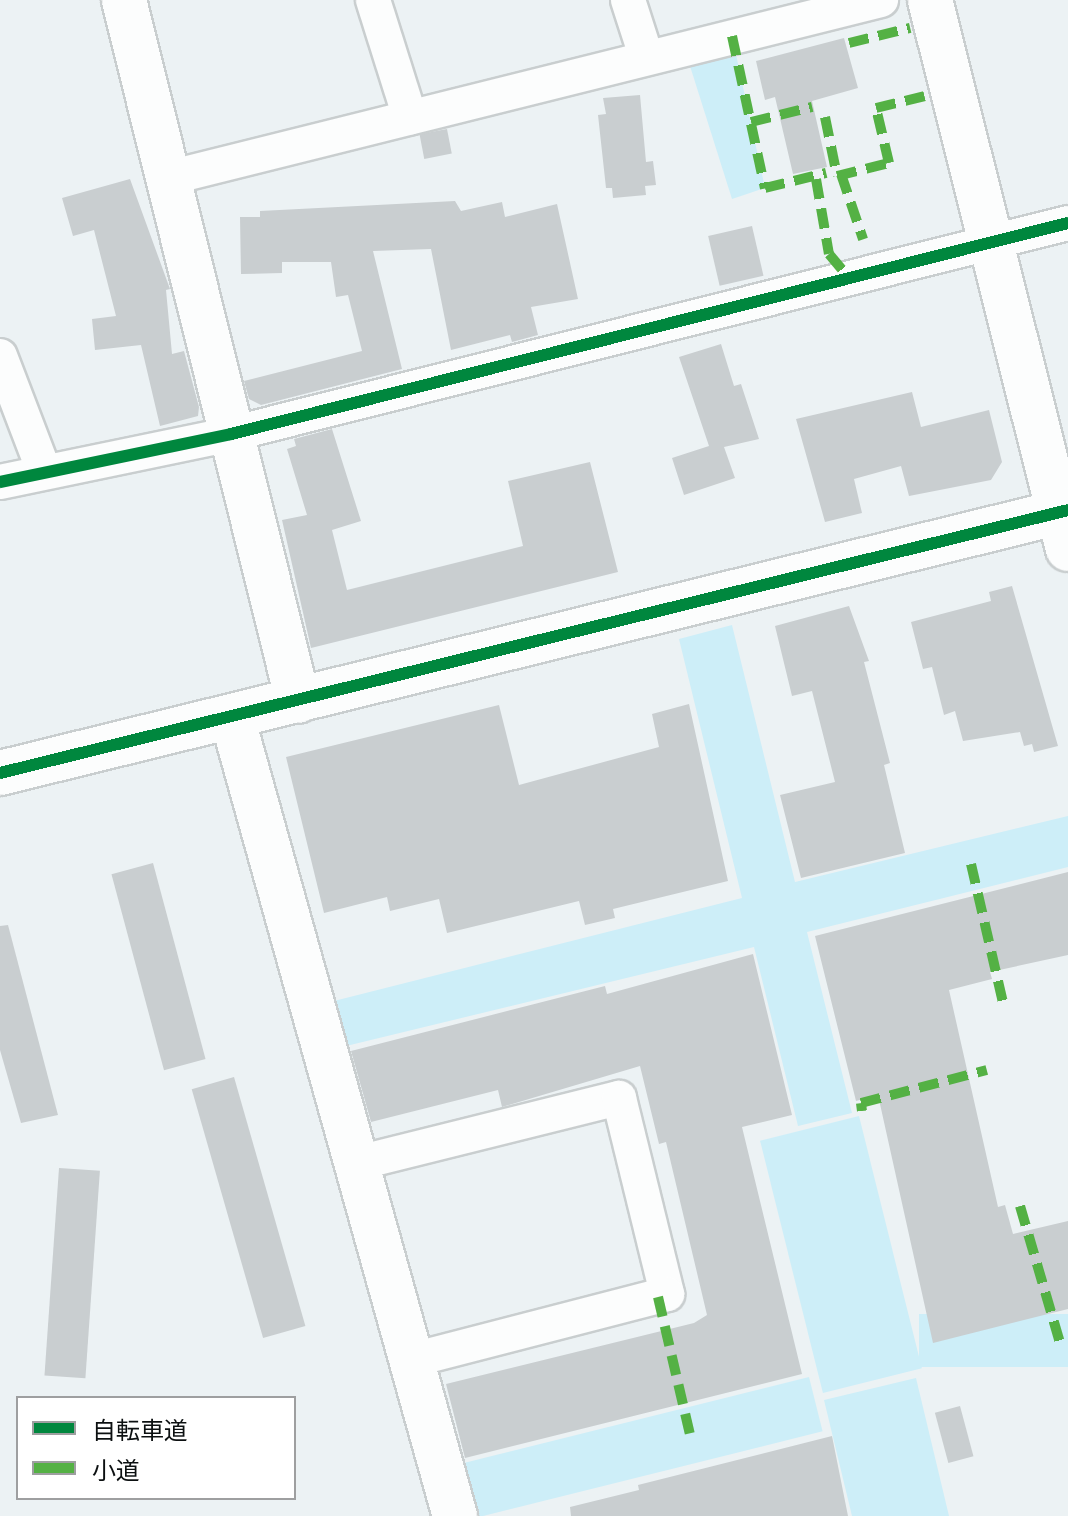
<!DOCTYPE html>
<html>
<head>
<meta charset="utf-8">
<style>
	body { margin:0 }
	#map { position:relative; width:1068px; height:1516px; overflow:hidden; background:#ecf2f4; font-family:Rubik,"Noto Sans JP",sans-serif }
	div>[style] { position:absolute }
	.green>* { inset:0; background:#cdeef8; transform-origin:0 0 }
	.building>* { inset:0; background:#c9ced0; transform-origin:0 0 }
	.roads { filter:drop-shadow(2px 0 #c9cecf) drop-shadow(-2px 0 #c9cecf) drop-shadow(0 2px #c9cecf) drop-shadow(0 -2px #c9cecf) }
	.street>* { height:34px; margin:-17px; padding:0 17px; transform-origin:17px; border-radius:17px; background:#fcfdfd }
	.secondary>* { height:44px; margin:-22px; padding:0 22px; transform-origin:22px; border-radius:22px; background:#fcfdfd }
	.quiet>* { height:10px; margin-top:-5px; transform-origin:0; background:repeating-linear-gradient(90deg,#54b144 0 20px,transparent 0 30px) }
	.cycleway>* { height:12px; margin:-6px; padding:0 6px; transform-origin:6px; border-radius:6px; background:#00873e }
	span { translate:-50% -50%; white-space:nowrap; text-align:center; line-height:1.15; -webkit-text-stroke:6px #fff; paint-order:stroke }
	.legend { position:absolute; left:16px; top:1396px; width:280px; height:104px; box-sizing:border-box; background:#fff; border:2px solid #9e9fa0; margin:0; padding:10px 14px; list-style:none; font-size:24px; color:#0c1011 }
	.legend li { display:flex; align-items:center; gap:16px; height:40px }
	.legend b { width:40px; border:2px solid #9e9fa0 }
</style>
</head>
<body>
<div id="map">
	<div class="green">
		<i style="clip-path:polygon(732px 36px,765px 188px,732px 199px,684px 47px)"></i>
		<i style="clip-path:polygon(732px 625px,795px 882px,1068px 816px,1068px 867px,807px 932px,852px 1113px,798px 1126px,754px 947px,342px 1047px,330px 1002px,742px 898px,679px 639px)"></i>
		<i style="left:859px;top:1116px;width:260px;height:102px;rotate:76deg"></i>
		<i style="left:1068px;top:1314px;width:53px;height:149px;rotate:90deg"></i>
		<i style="left:809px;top:1377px;width:56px;height:363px;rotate:76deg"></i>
		<i style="clip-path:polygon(916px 1378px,949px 1516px,852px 1516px,824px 1400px)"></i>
	</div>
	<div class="building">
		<i style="clip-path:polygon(844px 38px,858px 88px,812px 101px,827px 167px,793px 174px,775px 97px,765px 100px,756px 61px)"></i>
		<i style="clip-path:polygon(640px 95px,646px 162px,653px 161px,656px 185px,645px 186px,646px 195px,613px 198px,612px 188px,606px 188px,598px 115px,606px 114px,603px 98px)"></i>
		<i style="left:447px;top:129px;width:25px;height:28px;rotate:79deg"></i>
		<i style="clip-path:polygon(130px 179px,170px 289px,166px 290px,172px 354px,184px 351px,199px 407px,198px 416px,160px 426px,141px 345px,95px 350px,92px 319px,116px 316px,94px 230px,73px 236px,62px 198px)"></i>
		<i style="clip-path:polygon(455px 201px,461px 211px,502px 202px,505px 217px,557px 204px,578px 299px,531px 307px,538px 335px,512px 342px,510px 335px,451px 350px,431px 249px,373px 251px,402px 369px,261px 405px,249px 399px,244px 381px,362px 351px,348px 295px,336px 297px,331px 262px,282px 262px,282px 273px,241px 274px,240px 217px,260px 217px,260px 211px)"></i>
		<i style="left:752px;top:226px;width:51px;height:45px;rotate:77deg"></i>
		<i style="clip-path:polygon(721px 344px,734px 386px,741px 384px,759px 439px,724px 447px,735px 478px,684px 495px,672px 458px,709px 446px,679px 357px)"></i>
		<i style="clip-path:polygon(912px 392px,921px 427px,989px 410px,1002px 462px,991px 480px,909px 496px,901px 466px,854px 479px,862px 513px,825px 522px,796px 419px)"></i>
		<i style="clip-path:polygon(332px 429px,361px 521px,332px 530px,347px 590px,523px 546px,508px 481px,590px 462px,618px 572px,311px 648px,282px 520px,307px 515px,287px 449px,296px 446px,294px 439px)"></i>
		<i style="clip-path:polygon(1012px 586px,1058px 746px,1034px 752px,1032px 744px,1024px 746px,1020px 732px,963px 741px,955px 711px,944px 715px,932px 667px,923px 669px,911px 622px,991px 601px,989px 592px)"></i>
		<i style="clip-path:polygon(849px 606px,869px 661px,864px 662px,890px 763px,884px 765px,905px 853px,801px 878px,780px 795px,835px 782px,812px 691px,792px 696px,775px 626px)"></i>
		<i style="clip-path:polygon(689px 704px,728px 881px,613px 909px,615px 918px,585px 925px,579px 901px,447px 933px,439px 899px,390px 911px,387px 897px,324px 913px,286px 757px,499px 705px,519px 785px,659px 747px,652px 714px)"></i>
		<i style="left:153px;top:863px;width:203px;height:43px;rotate:75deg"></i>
		<i style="clip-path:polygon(1068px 872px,1068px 955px,990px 972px,992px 979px,949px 990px,998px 1207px,1005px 1205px,1013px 1234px,1068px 1221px,1068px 1309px,933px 1343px,878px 1095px,856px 1101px,815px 936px)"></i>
		<i style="clip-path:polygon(8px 925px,58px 1115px,21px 1123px,0 1050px,0 926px)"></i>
		<i style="clip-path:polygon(753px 954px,792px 1115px,742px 1127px,802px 1374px,465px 1458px,446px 1384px,694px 1323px,707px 1315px,666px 1142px,659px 1144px,640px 1066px,502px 1107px,498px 1090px,371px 1122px,351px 1051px,605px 986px,607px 994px)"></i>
		<i style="left:234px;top:1077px;width:259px;height:44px;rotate:74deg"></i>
		<i style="left:59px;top:1168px;width:41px;height:208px;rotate:4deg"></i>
		<i style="left:960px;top:1406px;width:52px;height:26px;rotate:75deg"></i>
		<i style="clip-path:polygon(832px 1436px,848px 1516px,571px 1516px,570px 1507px,639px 1490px,638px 1485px)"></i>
	</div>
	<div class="roads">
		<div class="street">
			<i style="left:373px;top:0;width:123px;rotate:72.5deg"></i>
			<i style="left:628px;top:0;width:59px;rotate:72.2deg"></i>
			<i style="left:168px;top:178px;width:735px;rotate:-14.02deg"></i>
			<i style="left:0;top:356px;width:123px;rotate:69.1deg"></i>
			<i style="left:0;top:482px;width:236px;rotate:-11.7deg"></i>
			<i style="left:231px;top:434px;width:863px;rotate:-14.15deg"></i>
			<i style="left:358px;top:1163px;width:269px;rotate:-14deg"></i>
			<i style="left:619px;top:1098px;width:202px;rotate:76.2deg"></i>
			<i style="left:667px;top:1294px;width:263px;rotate:165.5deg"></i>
		</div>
		<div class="secondary">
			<i style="left:124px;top:0;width:722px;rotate:76.06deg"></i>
			<i style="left:930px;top:0;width:566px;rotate:75.89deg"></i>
			<i style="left:232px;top:717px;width:830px;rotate:74.41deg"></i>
			<i style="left:0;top:773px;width:1100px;rotate:-13.83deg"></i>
		</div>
	</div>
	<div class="quiet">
		<i style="left:732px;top:36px;width:156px;rotate:77.8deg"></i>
		<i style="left:765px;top:188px;width:63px;rotate:-13.8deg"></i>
		<i style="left:849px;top:43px;width:63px;rotate:-13.8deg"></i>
		<i style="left:825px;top:117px;width:60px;rotate:78.5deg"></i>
		<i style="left:837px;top:176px;width:54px;rotate:-14deg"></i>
		<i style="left:889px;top:163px;width:57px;rotate:-103.3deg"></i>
		<i style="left:876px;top:108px;width:50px;rotate:-13.8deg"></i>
		<i style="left:751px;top:122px;width:63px;rotate:-13.8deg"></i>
		<i style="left:841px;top:174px;width:69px;rotate:71.3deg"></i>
		<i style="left:816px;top:179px;width:76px;rotate:80.2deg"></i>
		<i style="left:829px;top:254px;width:31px;rotate:50deg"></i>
		<i style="left:971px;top:864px;width:143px;rotate:77deg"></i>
		<i style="left:862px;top:1111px;width:8px;rotate:-97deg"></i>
		<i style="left:861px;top:1103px;width:130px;rotate:-14.7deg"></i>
		<i style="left:1020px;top:1206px;width:143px;rotate:73.7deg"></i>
		<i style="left:658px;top:1297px;width:141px;rotate:76.9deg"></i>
	</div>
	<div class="cycleway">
		<i style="left:0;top:482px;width:236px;rotate:-11.7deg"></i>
		<i style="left:231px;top:434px;width:863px;rotate:-14.15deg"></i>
		<i style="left:0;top:773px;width:1100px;rotate:-13.83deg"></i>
	</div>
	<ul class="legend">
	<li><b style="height:10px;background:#00873e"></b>自転車道</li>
	<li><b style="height:10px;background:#54b144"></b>小道</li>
	</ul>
</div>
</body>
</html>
